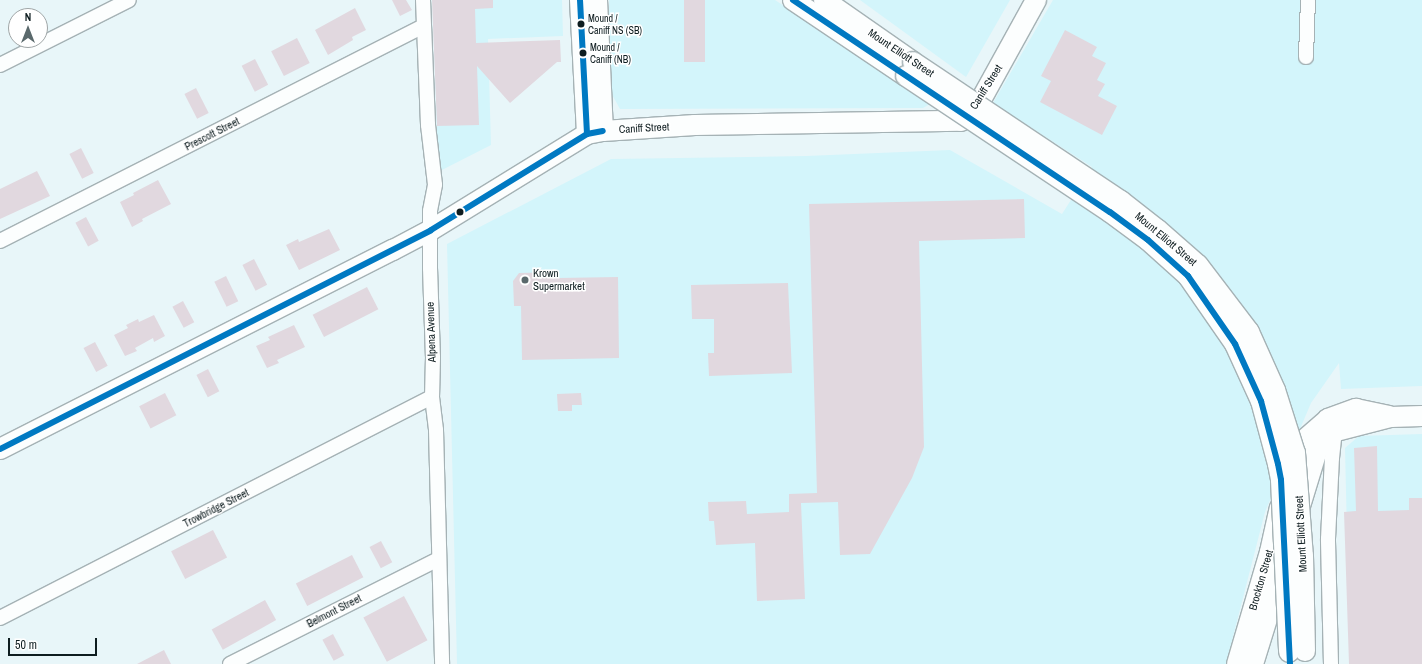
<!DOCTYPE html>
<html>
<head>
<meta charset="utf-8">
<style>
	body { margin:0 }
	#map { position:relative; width:1422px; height:664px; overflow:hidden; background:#e8f6f9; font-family:"Archivo Narrow",sans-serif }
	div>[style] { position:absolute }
	.built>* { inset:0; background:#d3f5fb }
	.building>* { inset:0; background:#e1d8df; transform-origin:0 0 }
	.roads { filter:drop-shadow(1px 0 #a5b2b5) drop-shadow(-1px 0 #a5b2b5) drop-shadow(0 1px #a5b2b5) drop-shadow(0 -1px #a5b2b5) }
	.street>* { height:14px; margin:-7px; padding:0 7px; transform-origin:7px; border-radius:7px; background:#fcfefe }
	.secondary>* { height:20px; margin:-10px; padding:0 10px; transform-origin:10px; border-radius:10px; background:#fcfefe }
	.bridges { filter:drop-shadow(1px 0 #a5b2b5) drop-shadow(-1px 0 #a5b2b5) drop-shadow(0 1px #a5b2b5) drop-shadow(0 -1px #a5b2b5) }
	.secondary-bridge>* { height:20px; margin:-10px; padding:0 10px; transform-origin:10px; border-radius:10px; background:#fcfefe }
	.bus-1>* { height:6px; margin:-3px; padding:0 3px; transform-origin:3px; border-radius:3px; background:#0079c2 }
	.dots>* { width:11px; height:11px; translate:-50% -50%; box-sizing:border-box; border:2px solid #fff; border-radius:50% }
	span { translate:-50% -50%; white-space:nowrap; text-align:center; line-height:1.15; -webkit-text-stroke:3px #fff; paint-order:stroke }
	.bus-label { font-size:10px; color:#0e1d20 }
	.left { translate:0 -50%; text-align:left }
	.street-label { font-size:11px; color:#0e1d20 }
	.poi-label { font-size:11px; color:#0e1d20 }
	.north { position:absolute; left:8px; top:8px; width:40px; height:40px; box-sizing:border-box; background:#fff; border:1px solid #9fa5a6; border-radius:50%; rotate:0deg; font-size:11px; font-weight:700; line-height:16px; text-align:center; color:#0e1d20 }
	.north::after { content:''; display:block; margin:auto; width:14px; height:18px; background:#5a696c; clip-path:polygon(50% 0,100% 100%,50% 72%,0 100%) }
	.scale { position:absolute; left:8px; top:638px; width:89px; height:18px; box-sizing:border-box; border:2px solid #0e1d20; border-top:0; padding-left:5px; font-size:12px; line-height:14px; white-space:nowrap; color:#0e1d20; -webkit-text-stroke:3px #fff; paint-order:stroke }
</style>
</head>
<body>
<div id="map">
	<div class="built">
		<i style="clip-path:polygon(433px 0,562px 0,563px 36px,488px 39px,491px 145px,438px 172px)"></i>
		<i style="clip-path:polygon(609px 0,775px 0,930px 104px,923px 108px,620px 109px,610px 91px)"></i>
		<i style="clip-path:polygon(860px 0,1010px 0,966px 77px)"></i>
		<i style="clip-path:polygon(1053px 0,1422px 0,1422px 386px,1341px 389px,1339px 363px,1311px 403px,1265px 512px,1226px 664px,457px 664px,447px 244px,611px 159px,806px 156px,950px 150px,1062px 214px,1092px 167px,993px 103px)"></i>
		<i style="clip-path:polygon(1422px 434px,1422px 664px,1350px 664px,1345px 448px,1359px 436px)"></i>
	</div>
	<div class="building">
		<i style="clip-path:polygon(392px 0,406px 0,412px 10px,400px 16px)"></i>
		<i style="clip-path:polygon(432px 0,493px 0,493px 8px,475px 9px,476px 43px,560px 40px,561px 62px,557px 62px,510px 103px,477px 66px,479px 125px,437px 126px)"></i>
		<i style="left:684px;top:0;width:21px;height:62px"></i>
		<i style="clip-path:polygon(355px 8px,366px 30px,352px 37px,353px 40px,328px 55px,315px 30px)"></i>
		<i style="clip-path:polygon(1065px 30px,1097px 47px,1092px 56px,1106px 63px,1097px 80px,1105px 84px,1098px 96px,1117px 106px,1102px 135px,1040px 102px,1051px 81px,1041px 76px)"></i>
		<i style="left:297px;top:38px;width:28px;height:29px;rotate:63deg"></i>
		<i style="left:255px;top:59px;width:29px;height:15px;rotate:63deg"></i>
		<i style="left:196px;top:88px;width:28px;height:13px;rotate:63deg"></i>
		<i style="left:81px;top:148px;width:28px;height:13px;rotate:63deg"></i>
		<i style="clip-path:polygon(37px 171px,50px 196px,0 219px,0 189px)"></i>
		<i style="clip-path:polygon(158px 180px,171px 204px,142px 219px,143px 221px,132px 227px,120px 202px,134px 195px,133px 193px)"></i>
		<i style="clip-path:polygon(1024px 199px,1025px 238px,919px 241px,924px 447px,912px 478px,870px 554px,840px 555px,838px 502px,801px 503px,805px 599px,757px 601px,755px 543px,716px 545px,714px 521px,709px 521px,708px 502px,746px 501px,747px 514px,789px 512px,789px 494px,817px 493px,809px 204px)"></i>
		<i style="left:86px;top:217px;width:27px;height:12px;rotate:62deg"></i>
		<i style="clip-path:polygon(329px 229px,340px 250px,299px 270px,286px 245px,298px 239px,299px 242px)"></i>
		<i style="left:254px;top:259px;width:29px;height:13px;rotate:63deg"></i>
		<i style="clip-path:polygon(558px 272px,558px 278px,618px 277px,619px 358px,522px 360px,521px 306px,514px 306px,513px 281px,519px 273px)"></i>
		<i style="left:226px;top:276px;width:28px;height:13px;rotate:64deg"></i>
		<i style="clip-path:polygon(788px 283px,792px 373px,709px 376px,708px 353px,714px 353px,714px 319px,692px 319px,691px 285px)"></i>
		<i style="left:367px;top:287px;width:25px;height:61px;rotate:63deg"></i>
		<i style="left:183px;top:301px;width:24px;height:12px;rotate:62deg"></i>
		<i style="clip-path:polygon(154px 315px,165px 336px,154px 342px,153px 338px,135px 348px,137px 351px,125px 356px,114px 335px,128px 328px,126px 325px,138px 319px,139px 322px)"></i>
		<i style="clip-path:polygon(294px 325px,305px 347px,277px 360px,279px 363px,267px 368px,256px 346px,270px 340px,268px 337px)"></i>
		<i style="left:95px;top:342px;width:27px;height:13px;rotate:62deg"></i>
		<i style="left:208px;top:369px;width:25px;height:13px;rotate:63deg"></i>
		<i style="left:165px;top:393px;width:25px;height:29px;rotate:63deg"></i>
		<i style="clip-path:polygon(581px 393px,582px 405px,572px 405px,572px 411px,558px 411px,557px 394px)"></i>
		<i style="clip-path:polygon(1377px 446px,1378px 511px,1409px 510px,1409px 498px,1422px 498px,1422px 664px,1349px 664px,1344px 512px,1356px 511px,1354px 448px)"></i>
		<i style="left:213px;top:530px;width:31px;height:47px;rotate:63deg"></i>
		<i style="left:381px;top:541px;width:24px;height:13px;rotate:62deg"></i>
		<i style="left:352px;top:555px;width:25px;height:63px;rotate:63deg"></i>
		<i style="left:404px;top:596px;width:50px;height:46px;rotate:62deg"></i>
		<i style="left:265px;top:600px;width:23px;height:61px;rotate:61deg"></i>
		<i style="left:333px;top:634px;width:24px;height:12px;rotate:62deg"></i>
		<i style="clip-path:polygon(164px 650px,171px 664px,137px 664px)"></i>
	</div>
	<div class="roads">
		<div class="street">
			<i style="left:423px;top:0;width:125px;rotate:87.7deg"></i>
			<i style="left:428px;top:125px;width:60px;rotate:83.3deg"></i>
			<i style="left:435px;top:185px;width:26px;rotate:101deg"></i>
			<i style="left:430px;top:211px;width:57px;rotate:90deg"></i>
			<i style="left:430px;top:268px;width:89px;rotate:88.1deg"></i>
			<i style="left:433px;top:357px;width:40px;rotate:91.4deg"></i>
			<i style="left:432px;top:397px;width:33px;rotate:83deg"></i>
			<i style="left:436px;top:430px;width:234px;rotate:88.5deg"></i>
			<i style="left:1306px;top:57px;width:57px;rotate:-88deg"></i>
			<i style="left:0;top:65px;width:144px;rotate:-26.7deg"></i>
			<i style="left:0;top:241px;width:475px;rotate:-26.9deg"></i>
			<i style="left:0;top:618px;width:485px;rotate:-27.1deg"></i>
			<i style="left:230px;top:664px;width:234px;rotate:-26.7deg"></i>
			<i style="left:1331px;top:664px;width:125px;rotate:-91.4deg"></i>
			<i style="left:1328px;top:539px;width:81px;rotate:-87.2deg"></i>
			<i style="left:1332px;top:458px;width:29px;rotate:-84deg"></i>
		</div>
		<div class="secondary">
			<i style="left:580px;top:0;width:134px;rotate:87deg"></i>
			<i style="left:597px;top:0;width:131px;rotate:87.4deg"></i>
			<i style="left:793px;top:0;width:136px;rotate:33.9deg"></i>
			<i style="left:824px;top:0;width:108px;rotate:34.9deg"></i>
			<i style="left:0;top:449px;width:441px;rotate:-26.9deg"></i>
			<i style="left:393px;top:250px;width:43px;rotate:-27.8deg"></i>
			<i style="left:431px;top:230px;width:183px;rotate:-31.6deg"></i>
			<i style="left:587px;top:134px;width:16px;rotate:-11deg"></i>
			<i style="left:603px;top:131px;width:92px;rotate:-3.7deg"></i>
			<i style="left:695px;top:125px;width:266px;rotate:-0.9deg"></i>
			<i style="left:961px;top:121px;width:21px;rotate:-45deg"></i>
			<i style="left:976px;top:106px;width:10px;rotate:-53deg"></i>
			<i style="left:982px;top:98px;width:112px;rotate:-61.1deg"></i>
			<i style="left:1291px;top:467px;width:30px;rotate:-64deg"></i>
			<i style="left:1304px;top:440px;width:32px;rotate:-41deg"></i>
			<i style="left:1328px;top:419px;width:30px;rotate:-20deg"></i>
			<i style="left:1356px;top:409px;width:34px;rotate:12deg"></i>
			<i style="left:1300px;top:506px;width:62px;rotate:-73deg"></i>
			<i style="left:1318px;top:447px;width:24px;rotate:-42deg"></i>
			<i style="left:1336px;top:431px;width:57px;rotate:-14.3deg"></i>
			<i style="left:1391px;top:417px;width:31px;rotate:-2deg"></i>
			<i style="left:1237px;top:664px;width:117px;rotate:-73.6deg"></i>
			<i style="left:1270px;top:552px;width:46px;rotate:-77.5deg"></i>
			<i style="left:1253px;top:664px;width:105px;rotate:-72.8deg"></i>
		</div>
	</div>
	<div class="bridges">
		<div class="secondary-bridge">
			<i style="left:913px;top:62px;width:250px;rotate:33.8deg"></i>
			<i style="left:1121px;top:201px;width:47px;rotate:38.1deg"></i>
			<i style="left:1158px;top:230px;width:53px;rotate:41.2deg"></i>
			<i style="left:1198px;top:265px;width:84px;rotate:52.7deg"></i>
			<i style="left:1249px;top:332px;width:64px;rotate:65.9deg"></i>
			<i style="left:1275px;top:390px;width:66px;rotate:72.4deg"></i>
			<i style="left:1295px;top:453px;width:103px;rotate:85.6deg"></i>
			<i style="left:1303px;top:556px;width:95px;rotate:88.8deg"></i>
			<i style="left:906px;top:76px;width:245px;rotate:33.7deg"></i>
			<i style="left:1110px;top:212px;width:47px;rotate:36.4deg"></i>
			<i style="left:1148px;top:240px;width:54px;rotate:42deg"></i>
			<i style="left:1188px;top:276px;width:83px;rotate:55.3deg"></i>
			<i style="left:1235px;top:344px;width:63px;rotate:65.5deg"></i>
			<i style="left:1261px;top:401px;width:65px;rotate:74.9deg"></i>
			<i style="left:1278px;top:464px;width:16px;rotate:79deg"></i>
			<i style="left:1281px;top:480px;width:172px;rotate:87.3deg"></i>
		</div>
	</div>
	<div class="bus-1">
		<i style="left:580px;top:0;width:134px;rotate:87deg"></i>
		<i style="left:793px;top:0;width:381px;rotate:33.8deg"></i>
		<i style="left:1110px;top:212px;width:47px;rotate:36.4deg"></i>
		<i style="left:1148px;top:240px;width:54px;rotate:42deg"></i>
		<i style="left:1188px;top:276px;width:83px;rotate:55.3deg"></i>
		<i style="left:1235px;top:344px;width:63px;rotate:65.5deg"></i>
		<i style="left:1261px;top:401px;width:65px;rotate:74.9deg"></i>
		<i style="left:1278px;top:464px;width:16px;rotate:79deg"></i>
		<i style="left:1281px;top:480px;width:184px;rotate:87.2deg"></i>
		<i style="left:0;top:449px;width:483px;rotate:-26.9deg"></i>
		<i style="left:431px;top:230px;width:183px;rotate:-31.6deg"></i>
		<i style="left:587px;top:134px;width:16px;rotate:-11deg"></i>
	</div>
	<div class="dots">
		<i style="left:581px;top:24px;background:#0e1d20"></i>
		<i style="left:583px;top:53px;background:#0e1d20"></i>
		<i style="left:460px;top:212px;background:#0e1d20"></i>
		<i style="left:525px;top:280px;background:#5a696c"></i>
	</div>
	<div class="bus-label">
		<span class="left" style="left:588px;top:24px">Mound /<br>Caniff NS (SB)</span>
		<span class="left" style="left:590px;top:53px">Mound /<br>Caniff (NB)</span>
	</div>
	<div class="street-label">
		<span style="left:901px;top:53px;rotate:34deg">Mount Elliott Street</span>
		<span style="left:986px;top:87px;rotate:-58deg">Caniff Street</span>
		<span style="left:644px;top:128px;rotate:-3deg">Caniff Street</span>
		<span style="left:212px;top:134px;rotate:-27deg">Prescott Street</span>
		<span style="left:1166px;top:239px;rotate:40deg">Mount Elliott Street</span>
		<span style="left:431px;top:332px;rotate:-92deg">Alpena Avenue</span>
		<span style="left:216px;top:508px;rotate:-27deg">Trowbridge Street</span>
		<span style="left:1301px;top:534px;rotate:-93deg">Mount Elliott Street</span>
		<span style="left:1261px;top:580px;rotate:-74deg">Brockton Street</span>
		<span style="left:334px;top:611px;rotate:-27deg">Belmont Street</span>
	</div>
	<div class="poi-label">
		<span class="left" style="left:533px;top:280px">Krown<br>Supermarket</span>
	</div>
	<div class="north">N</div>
	<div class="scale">50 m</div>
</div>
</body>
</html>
